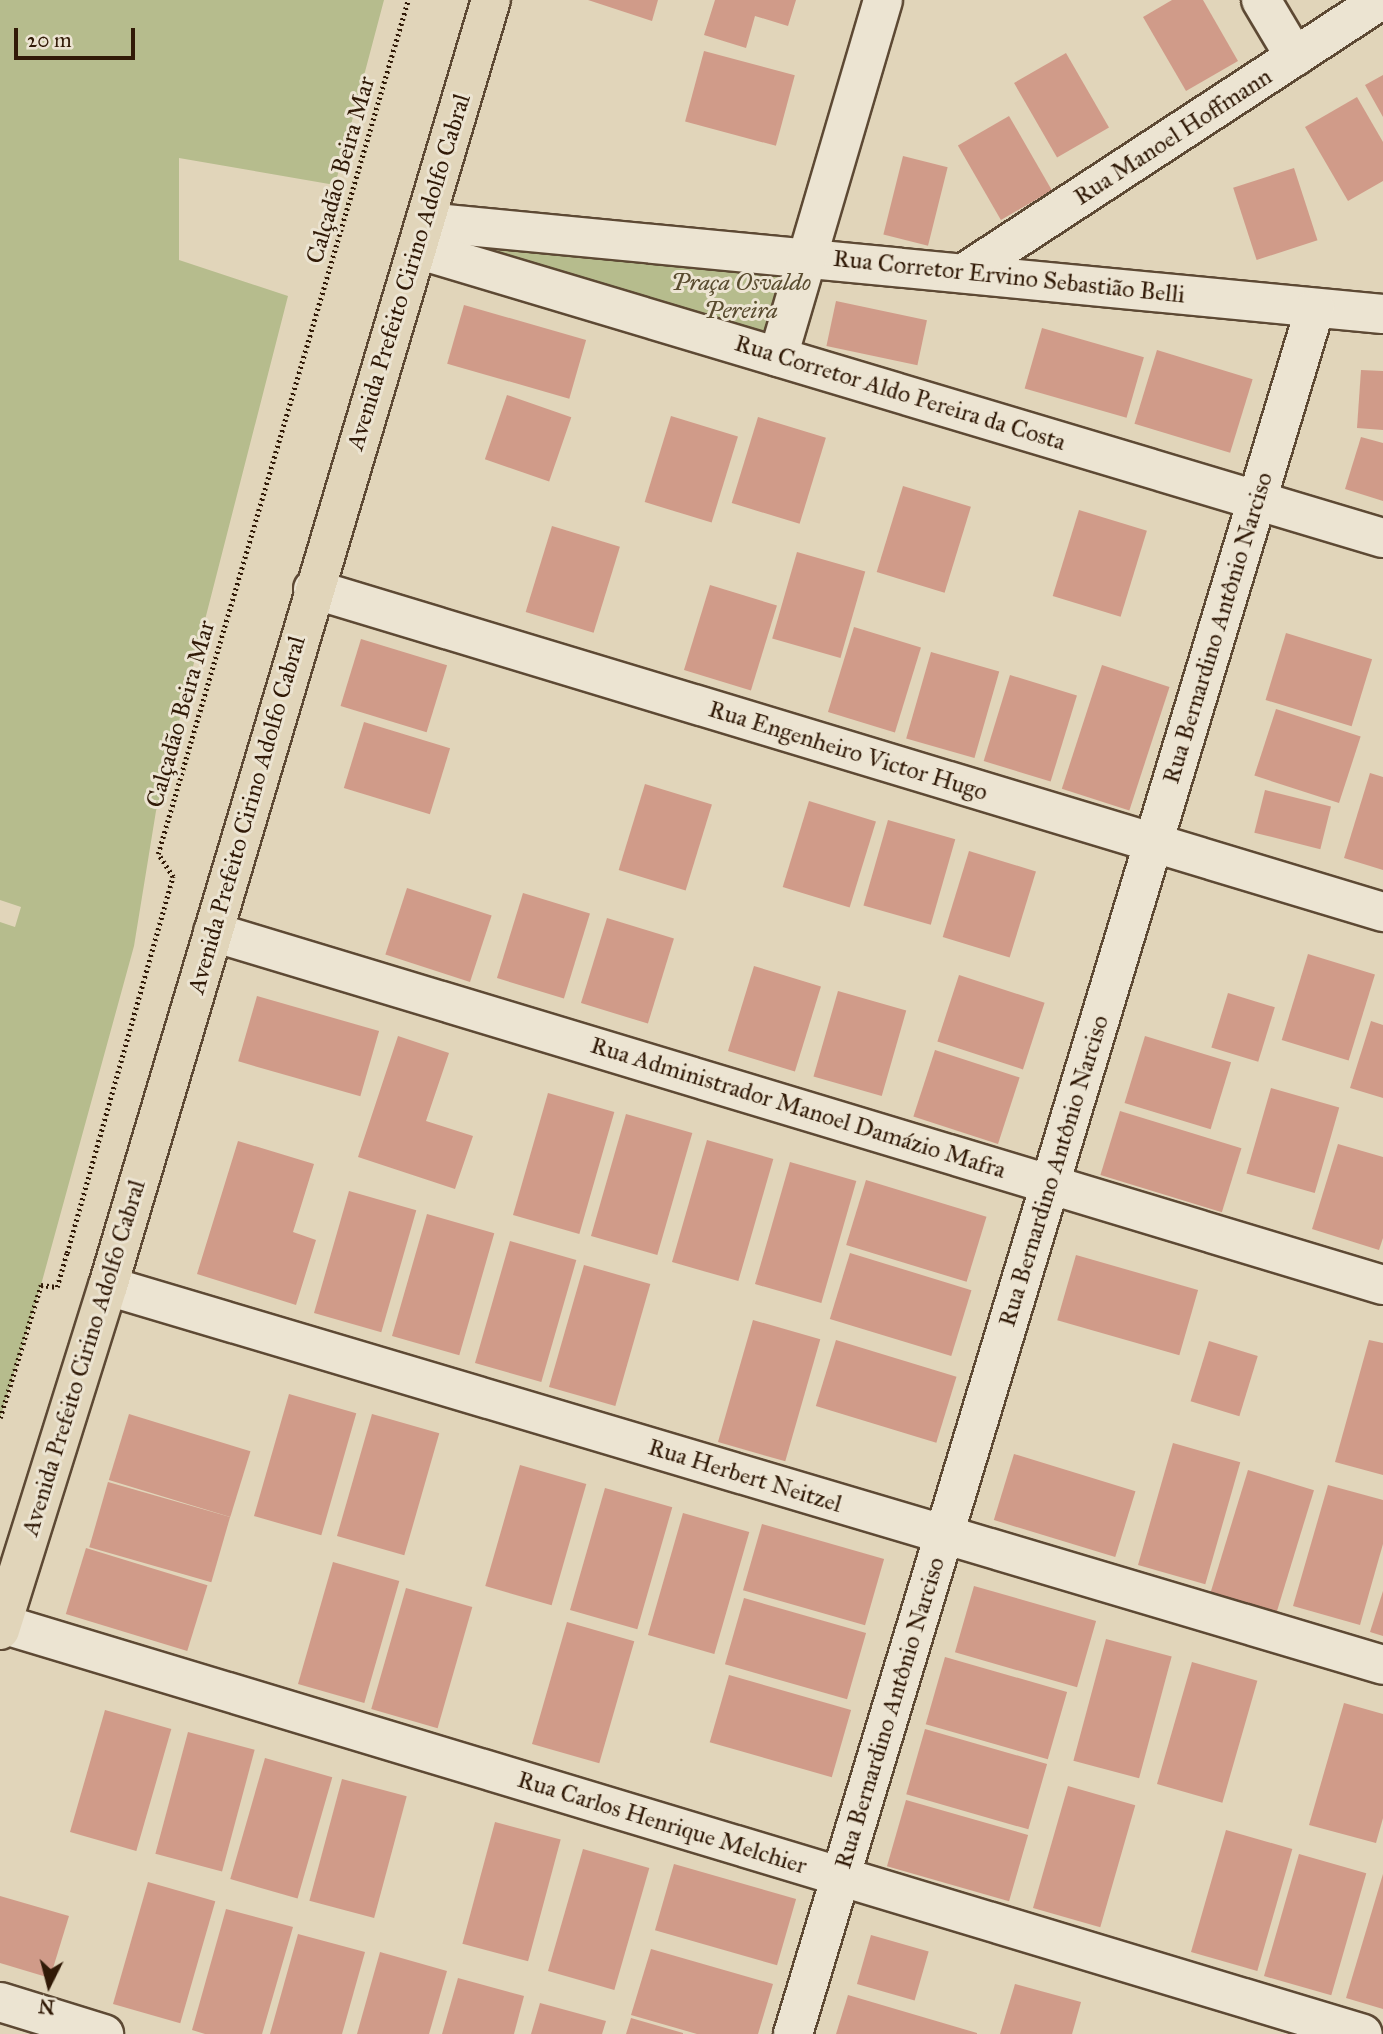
<!DOCTYPE html>
<html>
<head>
<meta charset="utf-8">
<style>
	body { margin:0 }
	#map { position:relative; width:1383px; height:2034px; overflow:hidden; background:#e1d5ba; font-family:"IM FELL Great Primer",serif }
	div>[style] { position:absolute }
	.green>* { inset:0; background:#b6bc8d }
	.building>* { inset:0; background:#d09b89; transform-origin:0 0 }
	.path>* { height:4.5px; margin-top:-2.25px; transform-origin:0; background:repeating-linear-gradient(90deg,#311a07 0 2px,transparent 0 5.5px) }
	.roads { filter:drop-shadow(2px 0 #5d4934) drop-shadow(-2px 0 #5d4934) drop-shadow(0 2px #5d4934) drop-shadow(0 -2px #5d4934) }
	.minor>* { height:38px; margin:-19px; padding:0 19px; transform-origin:19px; border-radius:19px; background:#ece4d2 }
	.major>* { height:38px; margin:-19px; padding:0 19px; transform-origin:19px; border-radius:19px; background:#e1d5ba }
	span { translate:-50% -50%; white-space:nowrap; text-align:center; line-height:1.15; -webkit-text-stroke:6px #ece4d2; paint-order:stroke }
	.street-label { font-size:24px; color:#311a07 }
	.park-label { font-size:24px; color:#594b2f; font-style:italic }
	.north { position:absolute; left:14px; top:1950px; width:70px; height:70px; -webkit-text-stroke:5px #ece4d2; paint-order:stroke; rotate:186deg; font-size:19px; font-weight:700; line-height:28px; text-align:center; color:#311a07 }
	.north::after { content:''; display:block; margin:auto; width:24px; height:32px; background:#311a07; clip-path:polygon(50% 0,100% 100%,50% 72%,0 100%) }
	.scale { position:absolute; left:14px; top:28px; width:121px; height:32px; box-sizing:border-box; border:4px solid #311a07; border-top:0; padding-left:9px; font-size:21px; line-height:24px; white-space:nowrap; color:#311a07; -webkit-text-stroke:5px #ece4d2; paint-order:stroke }
</style>
</head>
<body>
<div id="map">
	<div class="green">
		<i style="clip-path:polygon(0 0,384px 0,335px 185px,179px 158px,179px 260px,288px 296px,156px 811px,134px 946px,41px 1285px,0 1418px,0 922px,15px 927px,21px 907px,0 900px)"></i>
		<i style="clip-path:polygon(433px 239px,784px 270px,764px 336px)"></i>
	</div>
	<div class="building">
		<i style="clip-path:polygon(588px 0,658px 0,652px 21px)"></i>
		<i style="clip-path:polygon(715px 0,796px 0,788px 26px,755px 16px,746px 48px,704px 35px)"></i>
		<i style="clip-path:polygon(1172px 0,1203px 0,1238px 61px,1186px 91px,1143px 17px)"></i>
		<i style="left:704px;top:51px;width:94px;height:73px;rotate:15deg"></i>
		<i style="left:1066px;top:53px;width:86px;height:60px;rotate:60deg"></i>
		<i style="clip-path:polygon(1383px 75px,1383px 117px,1365px 85px)"></i>
		<i style="clip-path:polygon(1357px 97px,1383px 142px,1383px 181px,1348px 201px,1305px 127px)"></i>
		<i style="left:1009px;top:116px;width:86px;height:59px;rotate:60deg"></i>
		<i style="left:903px;top:156px;width:46px;height:81px;rotate:14deg"></i>
		<i style="left:1294px;top:168px;width:76px;height:64px;rotate:72deg"></i>
		<i style="left:836px;top:301px;width:93px;height:46px;rotate:12deg"></i>
		<i style="left:464px;top:305px;width:127px;height:61px;rotate:16deg"></i>
		<i style="left:1042px;top:328px;width:106px;height:63px;rotate:16deg"></i>
		<i style="left:1157px;top:350px;width:100px;height:77px;rotate:17deg"></i>
		<i style="clip-path:polygon(1361px 370px,1383px 371px,1383px 430px,1357px 428px)"></i>
		<i style="left:507px;top:395px;width:68px;height:68px;rotate:19deg"></i>
		<i style="left:671px;top:416px;width:70px;height:90px;rotate:17deg"></i>
		<i style="left:758px;top:417px;width:71px;height:90px;rotate:17deg"></i>
		<i style="clip-path:polygon(1361px 437px,1383px 443px,1383px 501px,1345px 489px)"></i>
		<i style="left:903px;top:486px;width:71px;height:90px;rotate:17deg"></i>
		<i style="left:1079px;top:510px;width:71px;height:90px;rotate:17deg"></i>
		<i style="left:552px;top:526px;width:71px;height:90px;rotate:17deg"></i>
		<i style="left:797px;top:552px;width:71px;height:90px;rotate:16deg"></i>
		<i style="left:710px;top:585px;width:70px;height:89px;rotate:17deg"></i>
		<i style="left:854px;top:627px;width:70px;height:89px;rotate:17deg"></i>
		<i style="left:1286px;top:633px;width:90px;height:70px;rotate:17deg"></i>
		<i style="left:361px;top:639px;width:90px;height:70px;rotate:17deg"></i>
		<i style="left:931px;top:652px;width:71px;height:90px;rotate:16deg"></i>
		<i style="left:1102px;top:665px;width:71px;height:130px;rotate:18deg"></i>
		<i style="left:1010px;top:675px;width:70px;height:90px;rotate:17deg"></i>
		<i style="left:1276px;top:709px;width:89px;height:70px;rotate:18deg"></i>
		<i style="left:364px;top:722px;width:90px;height:69px;rotate:17deg"></i>
		<i style="clip-path:polygon(1370px 773px,1383px 777px,1383px 870px,1344px 858px)"></i>
		<i style="left:645px;top:784px;width:70px;height:90px;rotate:17deg"></i>
		<i style="left:1265px;top:790px;width:68px;height:44px;rotate:14deg"></i>
		<i style="left:809px;top:801px;width:70px;height:90px;rotate:17deg"></i>
		<i style="left:888px;top:820px;width:70px;height:89px;rotate:16deg"></i>
		<i style="left:969px;top:851px;width:70px;height:90px;rotate:17deg"></i>
		<i style="left:407px;top:888px;width:89px;height:70px;rotate:18deg"></i>
		<i style="left:523px;top:893px;width:70px;height:89px;rotate:17deg"></i>
		<i style="left:607px;top:918px;width:70px;height:89px;rotate:17deg"></i>
		<i style="left:1308px;top:954px;width:70px;height:90px;rotate:17deg"></i>
		<i style="left:754px;top:966px;width:70px;height:89px;rotate:17deg"></i>
		<i style="left:959px;top:975px;width:90px;height:70px;rotate:18deg"></i>
		<i style="left:838px;top:991px;width:71px;height:89px;rotate:16deg"></i>
		<i style="left:1228px;top:993px;width:49px;height:57px;rotate:17deg"></i>
		<i style="left:257px;top:996px;width:127px;height:68px;rotate:16deg"></i>
		<i style="clip-path:polygon(1371px 1021px,1383px 1025px,1383px 1098px,1350px 1088px)"></i>
		<i style="clip-path:polygon(398px 1036px,449px 1053px,426px 1121px,473px 1136px,455px 1189px,358px 1157px)"></i>
		<i style="left:1145px;top:1036px;width:90px;height:70px;rotate:17deg"></i>
		<i style="left:935px;top:1050px;width:89px;height:70px;rotate:18deg"></i>
		<i style="left:1271px;top:1088px;width:71px;height:89px;rotate:16deg"></i>
		<i style="left:548px;top:1093px;width:69px;height:127px;rotate:16deg"></i>
		<i style="left:1120px;top:1111px;width:127px;height:67px;rotate:17deg"></i>
		<i style="left:626px;top:1114px;width:69px;height:127px;rotate:16deg"></i>
		<i style="left:707px;top:1140px;width:69px;height:127px;rotate:16deg"></i>
		<i style="clip-path:polygon(238px 1141px,314px 1164px,293px 1232px,316px 1240px,296px 1305px,197px 1274px)"></i>
		<i style="clip-path:polygon(1338px 1144px,1383px 1157px,1383px 1238px,1379px 1250px,1312px 1229px)"></i>
		<i style="left:790px;top:1162px;width:69px;height:127px;rotate:16deg"></i>
		<i style="left:866px;top:1180px;width:126px;height:68px;rotate:17deg"></i>
		<i style="left:349px;top:1191px;width:70px;height:127px;rotate:16deg"></i>
		<i style="left:427px;top:1214px;width:70px;height:127px;rotate:16deg"></i>
		<i style="left:510px;top:1241px;width:69px;height:127px;rotate:16deg"></i>
		<i style="left:850px;top:1253px;width:127px;height:69px;rotate:17deg"></i>
		<i style="left:1076px;top:1255px;width:127px;height:68px;rotate:16deg"></i>
		<i style="left:584px;top:1265px;width:69px;height:127px;rotate:16deg"></i>
		<i style="left:753px;top:1320px;width:70px;height:127px;rotate:16deg"></i>
		<i style="left:836px;top:1340px;width:126px;height:69px;rotate:17deg"></i>
		<i style="clip-path:polygon(1369px 1340px,1383px 1343px,1383px 1475px,1335px 1462px)"></i>
		<i style="left:1209px;top:1341px;width:51px;height:63px;rotate:17deg"></i>
		<i style="left:289px;top:1394px;width:70px;height:127px;rotate:16deg"></i>
		<i style="left:129px;top:1414px;width:127px;height:69px;rotate:17deg"></i>
		<i style="left:372px;top:1414px;width:70px;height:127px;rotate:16deg"></i>
		<i style="left:1173px;top:1443px;width:70px;height:127px;rotate:16deg"></i>
		<i style="left:1014px;top:1454px;width:127px;height:69px;rotate:17deg"></i>
		<i style="left:520px;top:1465px;width:69px;height:126px;rotate:16deg"></i>
		<i style="left:1248px;top:1470px;width:69px;height:128px;rotate:17deg"></i>
		<i style="left:108px;top:1482px;width:127px;height:68px;rotate:16deg"></i>
		<i style="clip-path:polygon(1328px 1485px,1383px 1500px,1383px 1544px,1360px 1625px,1293px 1606px)"></i>
		<i style="left:605px;top:1488px;width:70px;height:127px;rotate:16deg"></i>
		<i style="left:683px;top:1513px;width:69px;height:127px;rotate:16deg"></i>
		<i style="left:762px;top:1524px;width:127px;height:69px;rotate:16deg"></i>
		<i style="left:86px;top:1548px;width:127px;height:69px;rotate:17deg"></i>
		<i style="left:333px;top:1562px;width:69px;height:127px;rotate:16deg"></i>
		<i style="left:974px;top:1586px;width:127px;height:69px;rotate:16deg"></i>
		<i style="left:406px;top:1588px;width:69px;height:126px;rotate:16deg"></i>
		<i style="clip-path:polygon(1383px 1591px,1383px 1636px,1370px 1632px)"></i>
		<i style="left:744px;top:1598px;width:127px;height:69px;rotate:16deg"></i>
		<i style="left:567px;top:1622px;width:70px;height:127px;rotate:16deg"></i>
		<i style="left:1106px;top:1639px;width:68px;height:126px;rotate:15deg"></i>
		<i style="left:945px;top:1657px;width:127px;height:70px;rotate:16deg"></i>
		<i style="left:1192px;top:1662px;width:68px;height:127px;rotate:16deg"></i>
		<i style="left:729px;top:1675px;width:127px;height:70px;rotate:16deg"></i>
		<i style="clip-path:polygon(1344px 1703px,1383px 1714px,1383px 1818px,1376px 1843px,1309px 1825px)"></i>
		<i style="left:105px;top:1710px;width:69px;height:127px;rotate:16deg"></i>
		<i style="left:925px;top:1729px;width:127px;height:68px;rotate:16deg"></i>
		<i style="left:188px;top:1732px;width:69px;height:126px;rotate:15deg"></i>
		<i style="left:265px;top:1758px;width:70px;height:126px;rotate:16deg"></i>
		<i style="left:342px;top:1779px;width:67px;height:126px;rotate:15deg"></i>
		<i style="left:1068px;top:1786px;width:70px;height:127px;rotate:16deg"></i>
		<i style="left:906px;top:1800px;width:127px;height:69px;rotate:16deg"></i>
		<i style="left:495px;top:1822px;width:68px;height:126px;rotate:15deg"></i>
		<i style="left:1226px;top:1830px;width:69px;height:127px;rotate:16deg"></i>
		<i style="left:583px;top:1849px;width:69px;height:127px;rotate:16deg"></i>
		<i style="left:1299px;top:1854px;width:70px;height:127px;rotate:16deg"></i>
		<i style="left:674px;top:1864px;width:127px;height:69px;rotate:16deg"></i>
		<i style="clip-path:polygon(1383px 1874px,1383px 2009px,1346px 1998px)"></i>
		<i style="left:148px;top:1882px;width:70px;height:127px;rotate:16deg"></i>
		<i style="clip-path:polygon(0 1896px,69px 1916px,50px 1978px,0 1963px)"></i>
		<i style="clip-path:polygon(226px 1909px,293px 1927px,262px 2034px,205px 2034px,192px 2030px)"></i>
		<i style="clip-path:polygon(298px 1934px,365px 1952px,342px 2034px,270px 2034px)"></i>
		<i style="left:871px;top:1935px;width:60px;height:51px;rotate:16deg"></i>
		<i style="clip-path:polygon(651px 1949px,773px 1984px,758px 2034px,697px 2034px,631px 2015px)"></i>
		<i style="clip-path:polygon(380px 1952px,447px 1971px,429px 2034px,357px 2034px)"></i>
		<i style="clip-path:polygon(458px 1978px,524px 1996px,514px 2034px,442px 2034px)"></i>
		<i style="clip-path:polygon(1015px 1984px,1081px 2002px,1072px 2034px,1000px 2034px)"></i>
		<i style="clip-path:polygon(848px 1995px,977px 2033px,977px 2034px,836px 2034px)"></i>
		<i style="clip-path:polygon(540px 2003px,606px 2021px,602px 2034px,531px 2034px)"></i>
		<i style="clip-path:polygon(631px 2018px,683px 2033px,683px 2034px,626px 2034px)"></i>
	</div>
	<div class="path">
		<i style="left:0;top:1418px;width:139px;rotate:-72.9deg"></i>
		<i style="left:41px;top:1285px;width:16px;rotate:7deg"></i>
		<i style="left:57px;top:1287px;width:35px;rotate:-74deg"></i>
		<i style="left:67px;top:1253px;width:391px;rotate:-74.3deg"></i>
		<i style="left:173px;top:877px;width:27px;rotate:-123deg"></i>
		<i style="left:158px;top:854px;width:890px;rotate:-73.68deg"></i>
	</div>
	<div class="roads">
		<div class="minor">
			<i style="left:1261px;top:0;width:66px;rotate:59.2deg"></i>
			<i style="left:425px;top:222px;width:962px;rotate:5.49deg"></i>
			<i style="left:417px;top:249px;width:1008px;rotate:16.66deg"></i>
			<i style="left:964px;top:273px;width:498px;rotate:-33.2deg"></i>
			<i style="left:778px;top:357px;width:372px;rotate:-73.6deg"></i>
			<i style="left:313px;top:589px;width:1118px;rotate:16.8deg"></i>
			<i style="left:213px;top:932px;width:1222px;rotate:16.79deg"></i>
			<i style="left:108px;top:1286px;width:1330px;rotate:16.55deg"></i>
			<i style="left:2px;top:1624px;width:1421px;rotate:16.76deg"></i>
			<i style="left:0;top:2002px;width:109px;rotate:17.1deg"></i>
			<i style="left:793px;top:2034px;width:1803px;rotate:-73.17deg"></i>
		</div>
		<div class="major">
			<i style="left:0;top:1630px;width:361px;rotate:-72.6deg"></i>
			<i style="left:108px;top:1286px;width:1342px;rotate:-73.42deg"></i>
		</div>
	</div>
	<div class="street-label">
		<span style="left:1173px;top:137px;rotate:-33deg">Rua Manoel Hoffmann</span>
		<span style="left:341px;top:170px;rotate:-74deg">Calçadão Beira Mar</span>
		<span style="left:409px;top:272px;rotate:-73deg">Avenida Prefeito Cirino Adolfo Cabral</span>
		<span style="left:1009px;top:277px;rotate:6deg">Rua Corretor Ervino Sebastião Belli</span>
		<span style="left:900px;top:393px;rotate:17deg">Rua Corretor Aldo Pereira da Costa</span>
		<span style="left:1218px;top:628px;rotate:-73deg">Rua Bernardino Antônio Narciso</span>
		<span style="left:181px;top:714px;rotate:-74deg">Calçadão Beira Mar</span>
		<span style="left:848px;top:751px;rotate:17deg">Rua Engenheiro Victor Hugo</span>
		<span style="left:247px;top:815px;rotate:-74deg">Avenida Prefeito Cirino Adolfo Cabral</span>
		<span style="left:798px;top:1108px;rotate:17deg">Rua Administrador Manoel Damázio Mafra</span>
		<span style="left:1054px;top:1171px;rotate:-73deg">Rua Bernardino Antônio Narciso</span>
		<span style="left:84px;top:1358px;rotate:-73deg">Avenida Prefeito Cirino Adolfo Cabral</span>
		<span style="left:745px;top:1476px;rotate:17deg">Rua Herbert Neitzel</span>
		<span style="left:890px;top:1713px;rotate:-73deg">Rua Bernardino Antônio Narciso</span>
		<span style="left:662px;top:1823px;rotate:17deg">Rua Carlos Henrique Melchier</span>
	</div>
	<div class="park-label">
		<span style="left:741px;top:297px">Praça Osvaldo<br>Pereira</span>
	</div>
	<div class="north">N</div>
	<div class="scale">20 m</div>
</div>
</body>
</html>
